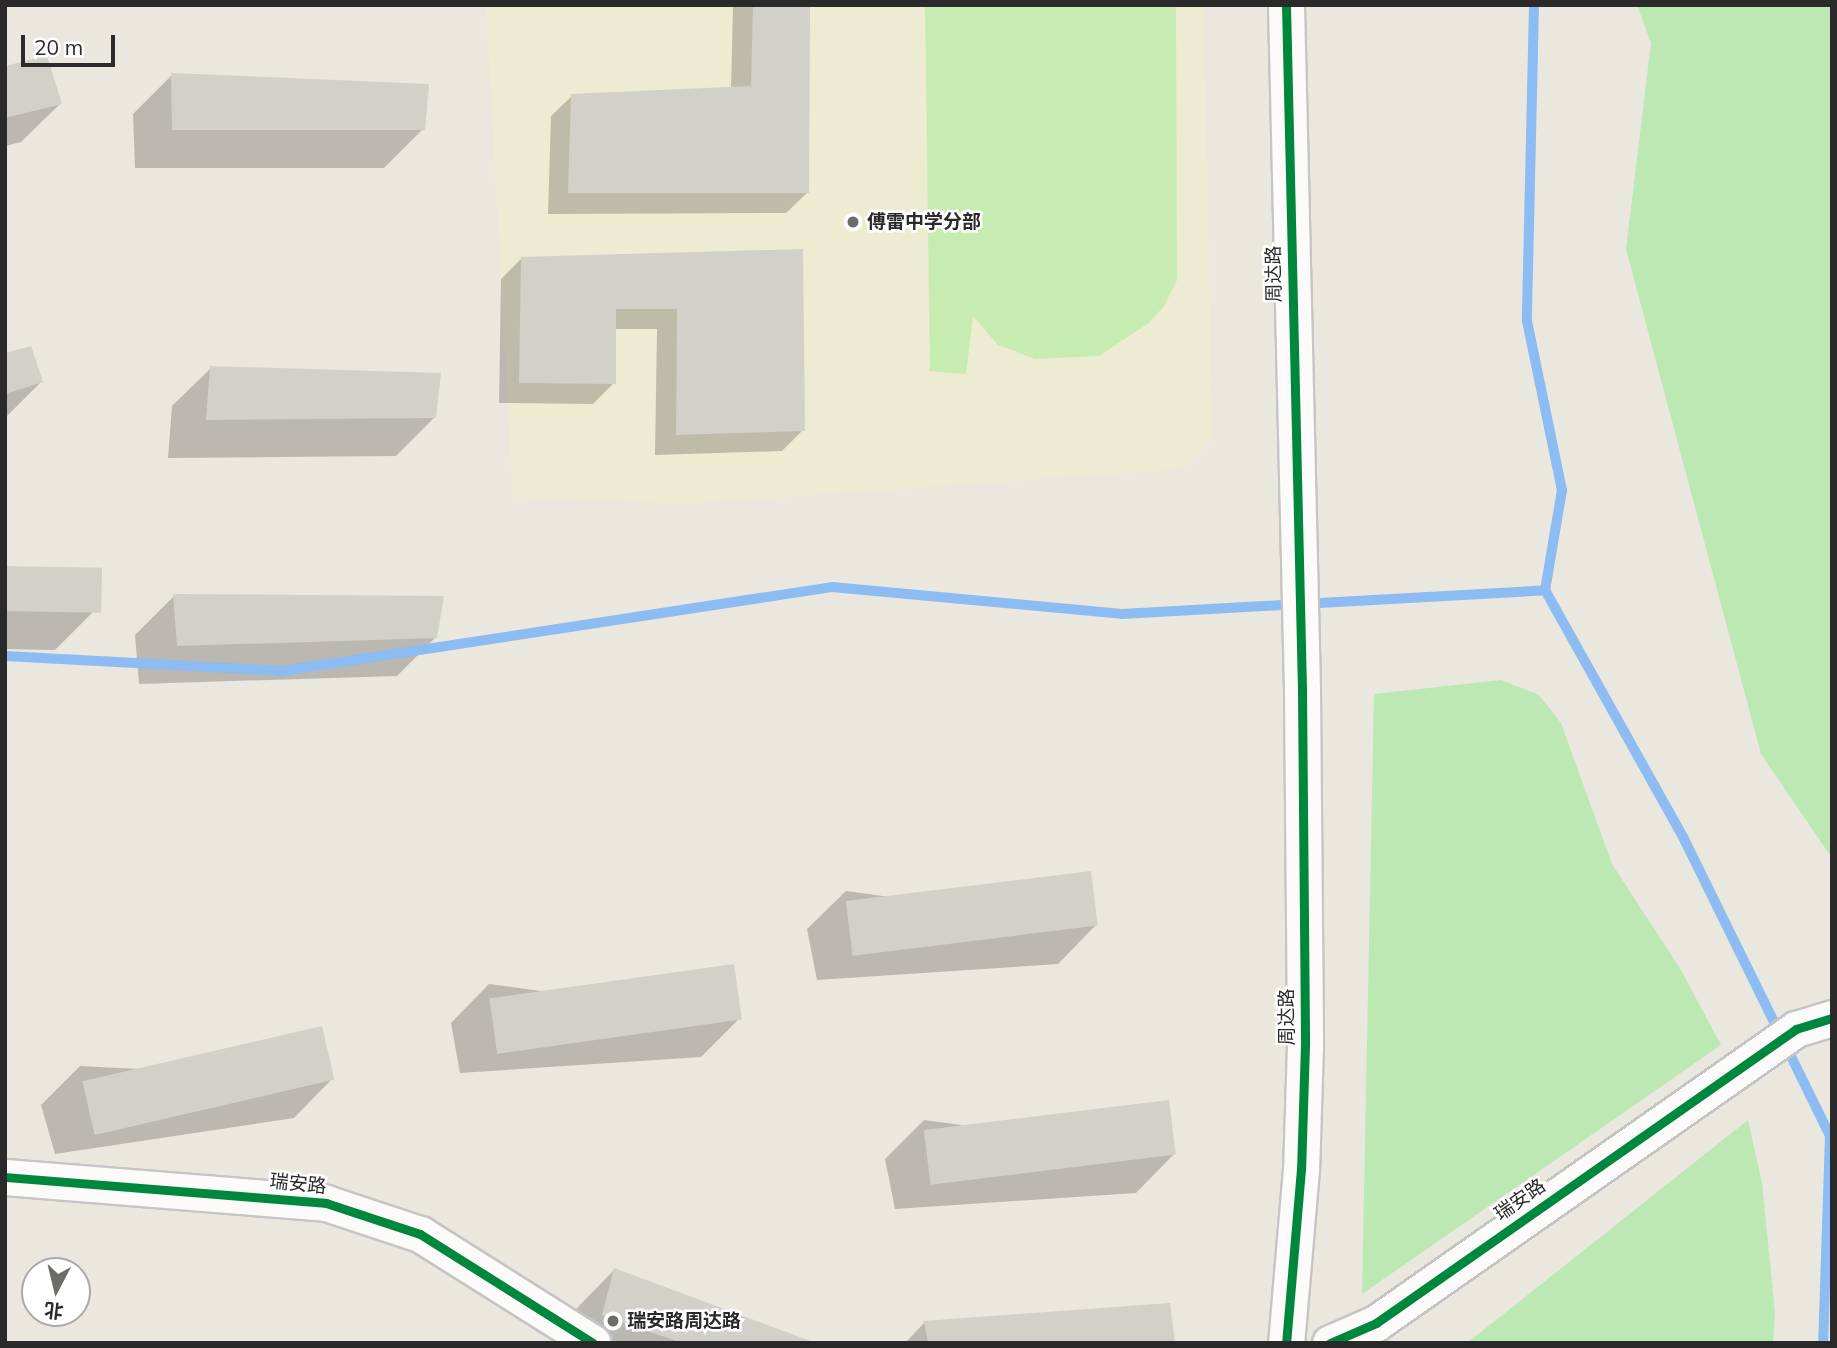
<!DOCTYPE html>
<html>
<head>
<meta charset="utf-8">
<style>
	body { margin:0 }
	#map { position:relative; width:1837px; height:1348px; overflow:hidden; background:#e9e7de; font-family:Mulish,"Noto Sans SC",sans-serif }
	div>[style] { position:absolute }
	.education>* { inset:0; background:#edebd2 }
	.green>* { inset:0; background:#bce8b4 }
	.pitch>* { inset:0; background:#c7ecb1 }
	.shadow>* { inset:0; background:#0003 }
	.stream>* { height:10px; margin:-5px; padding:0 5px; transform-origin:5px; border-radius:5px; background:#8cbcf1 }
	.building>* { inset:0; background:#d1d0c9; transform-origin:0 0 }
	.roads { filter:drop-shadow(2px 0 #c6c5c5) drop-shadow(-2px 0 #c6c5c5) drop-shadow(0 2px #c6c5c5) drop-shadow(0 -2px #c6c5c5) }
	.minor>* { height:35px; margin:-17.5px; padding:0 17.5px; transform-origin:17.5px; border-radius:17.5px; background:#fcfbfa }
	.cycleway>* { height:9px; margin:-4.5px; padding:0 4.5px; transform-origin:4.5px; border-radius:4.5px; background:#00873e }
	.dots>* { width:19px; height:19px; translate:-50% -50%; box-sizing:border-box; border:4px solid #fff; border-radius:50% }
	span { translate:-50% -50%; white-space:nowrap; text-align:center; line-height:1.15; -webkit-text-stroke:5px #fff; paint-order:stroke }
	.poi-label { font-size:19px; color:#2a2a2a; font-weight:700 }
	.left { translate:0 -50%; text-align:left }
	.street-label { font-size:19px; color:#2a2a2a }
	.frame { position:absolute; inset:0; border:7px solid #2a2a2a; pointer-events:none }
	.north { position:absolute; left:21px; top:1257px; width:70px; height:70px; box-sizing:border-box; background:#fff; border:2px solid #aaa; border-radius:50%; rotate:187deg; font-size:19px; font-weight:700; line-height:28px; text-align:center; color:#2a2a2a }
	.north::after { content:''; display:block; margin:auto; width:24px; height:32px; background:#6d6c69; clip-path:polygon(50% 0,100% 100%,50% 72%,0 100%) }
	.scale { position:absolute; left:21px; top:35px; width:94px; height:32px; box-sizing:border-box; border:4px solid #2a2a2a; border-top:0; padding-left:9px; font-size:21px; line-height:24px; white-space:nowrap; color:#2a2a2a; -webkit-text-stroke:5px #fff; paint-order:stroke }
</style>
</head>
<body>
<div id="map">
	<div class="education">
		<i style="clip-path:polygon(486px 5px,1204px 5px,1212px 439px,1182px 469px,686px 504px,513px 497px)"></i>
	</div>
	<div class="green">
		<i style="clip-path:polygon(1637px 5px,1832px 5px,1832px 858px,1761px 754px,1626px 249px,1651px 43px)"></i>
		<i style="clip-path:polygon(1501px 680px,1539px 695px,1561px 723px,1612px 864px,1681px 970px,1721px 1045px,1362px 1294px,1374px 694px)"></i>
		<i style="clip-path:polygon(1748px 1120px,1762px 1183px,1775px 1313px,1773px 1343px,1467px 1343px)"></i>
	</div>
	<div class="pitch">
		<i style="clip-path:polygon(925px 5px,1176px 5px,1177px 280px,1164px 306px,1149px 323px,1099px 356px,1035px 359px,998px 345px,973px 316px,966px 374px,930px 371px)"></i>
	</div>
	<div class="shadow">
		<i style="clip-path:polygon(733px 5px,808px 5px,807px 193px,786px 213px,548px 214px,551px 116px,572px 96px,731px 89px)"></i>
		<i style="clip-path:polygon(5px 68px,60px 104px,21px 142px,5px 146px)"></i>
		<i style="clip-path:polygon(172px 75px,423px 129px,384px 168px,135px 168px,133px 114px)"></i>
		<i style="clip-path:polygon(801px 250px,803px 430px,782px 451px,655px 455px,657px 329px,614px 329px,614px 383px,593px 404px,499px 403px,501px 279px,522px 258px)"></i>
		<i style="clip-path:polygon(5px 355px,41px 382px,5px 418px)"></i>
		<i style="clip-path:polygon(211px 368px,435px 417px,396px 456px,168px 458px,172px 406px)"></i>
		<i style="clip-path:polygon(5px 567px,94px 611px,55px 650px,5px 649px)"></i>
		<i style="clip-path:polygon(174px 596px,436px 637px,397px 676px,139px 684px,135px 635px)"></i>
		<i style="clip-path:polygon(846px 891px,1096px 925px,1058px 964px,817px 980px,807px 929px)"></i>
		<i style="clip-path:polygon(489px 984px,740px 1018px,701px 1057px,460px 1073px,451px 1023px)"></i>
		<i style="clip-path:polygon(80px 1066px,332px 1079px,294px 1118px,55px 1154px,41px 1105px)"></i>
		<i style="clip-path:polygon(924px 1120px,1174px 1154px,1136px 1193px,895px 1209px,885px 1159px)"></i>
		<i style="clip-path:polygon(614px 1270px,809px 1343px,567px 1343px,576px 1309px)"></i>
		<i style="clip-path:polygon(924px 1323px,1173px 1343px,905px 1343px)"></i>
	</div>
	<div class="stream">
		<i style="left:1534px;top:5px;width:316px;rotate:91.3deg"></i>
		<i style="left:1527px;top:321px;width:173px;rotate:78.3deg"></i>
		<i style="left:1562px;top:490px;width:101px;rotate:99.6deg"></i>
		<i style="left:1545px;top:590px;width:285px;rotate:60.8deg"></i>
		<i style="left:1684px;top:839px;width:331px;rotate:63.8deg"></i>
		<i style="left:1830px;top:1136px;width:207px;rotate:91.9deg"></i>
		<i style="left:5px;top:656px;width:277px;rotate:3.1deg"></i>
		<i style="left:282px;top:671px;width:556px;rotate:-8.68deg"></i>
		<i style="left:832px;top:587px;width:291px;rotate:5.3deg"></i>
		<i style="left:1122px;top:614px;width:424px;rotate:-3.2deg"></i>
	</div>
	<div class="building">
		<i style="clip-path:polygon(753px 5px,810px 5px,809px 193px,568px 193px,571px 94px,751px 86px)"></i>
		<i style="clip-path:polygon(47px 56px,62px 104px,5px 118px,5px 66px)"></i>
		<i style="clip-path:polygon(171px 73px,429px 84px,425px 130px,172px 130px)"></i>
		<i style="clip-path:polygon(803px 249px,805px 431px,676px 435px,677px 309px,616px 309px,616px 384px,519px 383px,521px 257px)"></i>
		<i style="clip-path:polygon(31px 346px,43px 382px,5px 394px,5px 353px)"></i>
		<i style="clip-path:polygon(210px 366px,441px 373px,436px 418px,206px 420px)"></i>
		<i style="left:5px;top:566px;width:97px;height:45px;rotate:1deg"></i>
		<i style="clip-path:polygon(173px 594px,444px 596px,437px 638px,177px 646px)"></i>
		<i style="left:1091px;top:871px;width:55px;height:247px;rotate:83deg"></i>
		<i style="left:734px;top:964px;width:56px;height:247px;rotate:82deg"></i>
		<i style="left:322px;top:1026px;width:55px;height:246px;rotate:77deg"></i>
		<i style="left:1169px;top:1100px;width:55px;height:247px;rotate:83deg"></i>
		<i style="clip-path:polygon(614px 1268px,813px 1342px,813px 1343px,682px 1343px,602px 1315px)"></i>
		<i style="clip-path:polygon(1170px 1303px,1175px 1343px,928px 1343px,924px 1321px)"></i>
	</div>
	<div class="roads">
		<div class="minor">
			<i style="left:1286px;top:5px;width:686px;rotate:88.66deg"></i>
			<i style="left:1302px;top:691px;width:354px;rotate:89.5deg"></i>
			<i style="left:1305px;top:1045px;width:124px;rotate:91.8deg"></i>
			<i style="left:1301px;top:1169px;width:175px;rotate:94.9deg"></i>
			<i style="left:5px;top:1177px;width:322px;rotate:4.6deg"></i>
			<i style="left:326px;top:1203px;width:99px;rotate:18.3deg"></i>
			<i style="left:420px;top:1234px;width:204px;rotate:32.2deg"></i>
			<i style="left:1330px;top:1343px;width:50px;rotate:-23.5deg"></i>
			<i style="left:1376px;top:1323px;width:513px;rotate:-34.99deg"></i>
			<i style="left:1796px;top:1029px;width:38px;rotate:-17deg"></i>
		</div>
	</div>
	<div class="cycleway">
		<i style="left:1286px;top:5px;width:686px;rotate:88.66deg"></i>
		<i style="left:1302px;top:691px;width:354px;rotate:89.5deg"></i>
		<i style="left:1305px;top:1045px;width:124px;rotate:91.8deg"></i>
		<i style="left:1301px;top:1169px;width:175px;rotate:94.9deg"></i>
		<i style="left:5px;top:1177px;width:322px;rotate:4.6deg"></i>
		<i style="left:326px;top:1203px;width:99px;rotate:18.3deg"></i>
		<i style="left:420px;top:1234px;width:204px;rotate:32.2deg"></i>
		<i style="left:1330px;top:1343px;width:50px;rotate:-23.5deg"></i>
		<i style="left:1376px;top:1323px;width:513px;rotate:-34.99deg"></i>
		<i style="left:1796px;top:1029px;width:38px;rotate:-17deg"></i>
	</div>
	<div class="dots">
		<i style="left:853px;top:222px;background:#6d6c69"></i>
		<i style="left:613px;top:1321px;background:#6d6c69"></i>
	</div>
	<div class="poi-label">
		<span class="left" style="left:867px;top:222px">傅雷中学分部</span>
		<span class="left" style="left:627px;top:1321px">瑞安路周达路</span>
	</div>
	<div class="street-label">
		<span style="left:1274px;top:274px;rotate:-91deg">周达路</span>
		<span style="left:1287px;top:1017px;rotate:-90deg">周达路</span>
		<span style="left:298px;top:1184px;rotate:6deg">瑞安路</span>
		<span style="left:1520px;top:1200px;rotate:-35deg">瑞安路</span>
	</div>
	<div class="frame"></div>
	<div class="north">北</div>
	<div class="scale">20 m</div>
</div>
</body>
</html>
